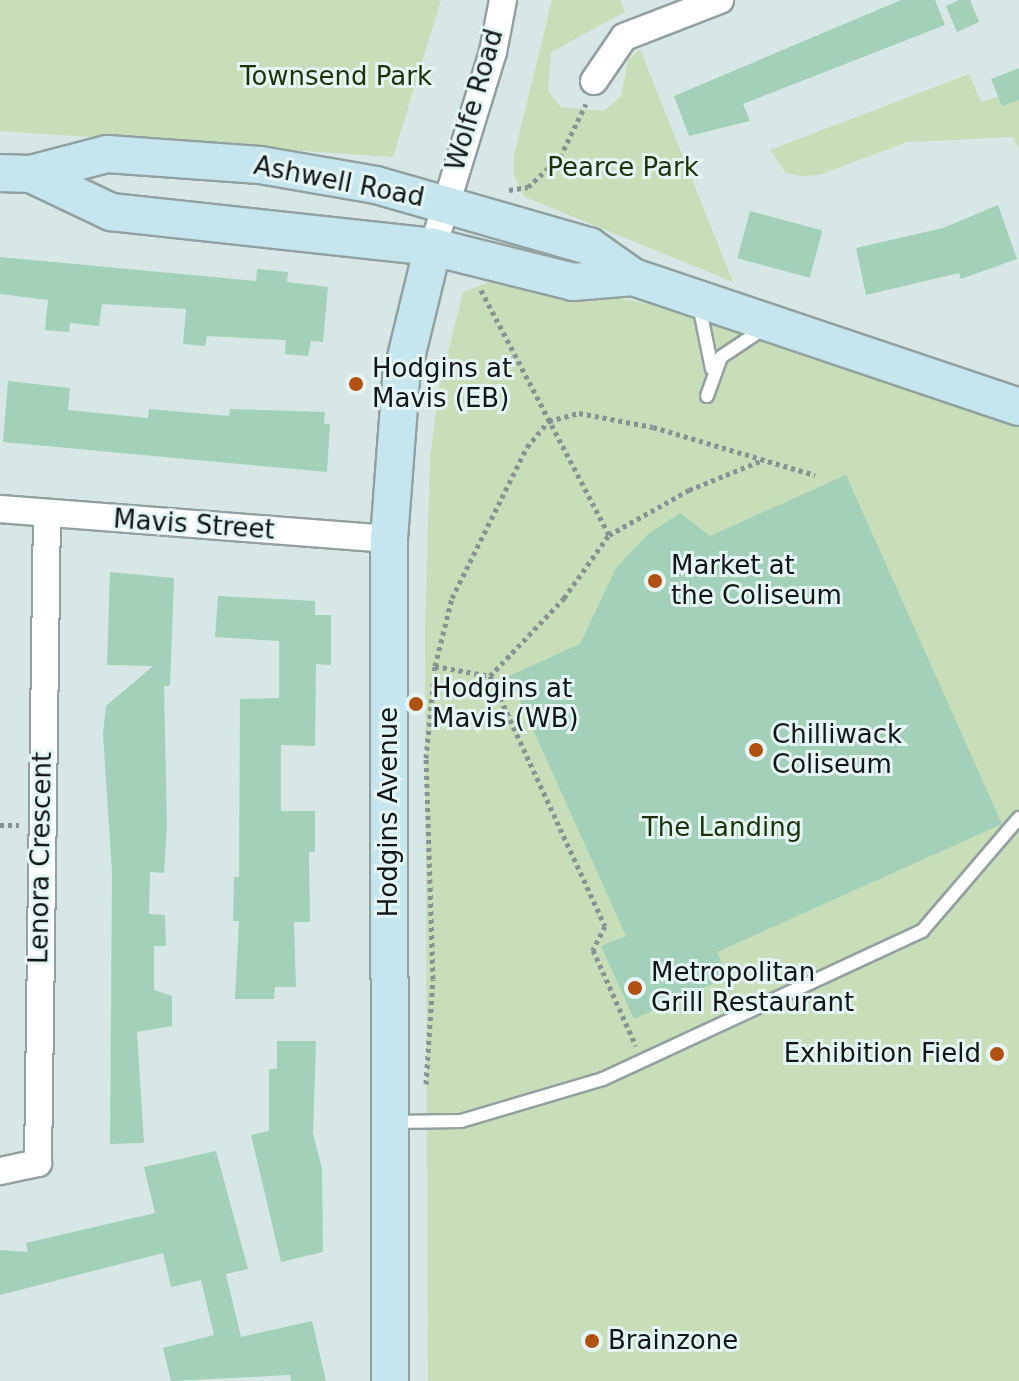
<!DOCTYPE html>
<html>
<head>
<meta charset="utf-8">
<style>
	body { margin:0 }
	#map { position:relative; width:1019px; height:1381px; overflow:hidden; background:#d7e7e6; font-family:"DejaVu Sans",sans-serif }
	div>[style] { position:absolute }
	.green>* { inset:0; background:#c7deb8 }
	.building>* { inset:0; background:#a2d0b8; transform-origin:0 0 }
	.path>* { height:5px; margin-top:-2.5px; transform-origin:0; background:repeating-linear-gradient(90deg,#879292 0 4px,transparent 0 8px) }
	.roads { filter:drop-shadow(2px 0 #92a1a0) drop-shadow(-2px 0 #92a1a0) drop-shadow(0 2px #92a1a0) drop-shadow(0 -2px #92a1a0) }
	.lane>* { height:12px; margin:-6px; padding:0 6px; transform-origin:6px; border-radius:6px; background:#fff }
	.street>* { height:26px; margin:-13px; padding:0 13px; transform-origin:13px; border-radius:13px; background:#fff }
	.secondary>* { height:36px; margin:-18px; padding:0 18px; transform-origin:18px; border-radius:18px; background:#c6e6ef }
	.dots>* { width:22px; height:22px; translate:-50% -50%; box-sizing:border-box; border:4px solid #e4f5f3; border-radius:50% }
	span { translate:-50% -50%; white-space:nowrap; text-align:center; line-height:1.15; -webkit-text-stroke:6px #e4f5f3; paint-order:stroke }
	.park-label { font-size:26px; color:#1c3309 }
	.street-label { font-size:26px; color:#111616 }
	.poi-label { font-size:26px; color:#111616 }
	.left { translate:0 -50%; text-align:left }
	.right { translate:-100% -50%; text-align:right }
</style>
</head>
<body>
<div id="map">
	<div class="green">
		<i style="clip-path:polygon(0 0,441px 0,393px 157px,0 131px)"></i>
		<i style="clip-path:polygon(552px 0,620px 0,625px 12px,551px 52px,548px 91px,561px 107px,604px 111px,621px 96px,628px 60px,640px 49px,733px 282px,525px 197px,514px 176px,514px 155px)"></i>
		<i style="clip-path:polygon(969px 74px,981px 102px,1019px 90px,1019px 150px,1013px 137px,907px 142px,819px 175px,800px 176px,786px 173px,770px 150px)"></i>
		<i style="clip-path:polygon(512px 274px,771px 331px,1019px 415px,1019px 1381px,428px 1381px,425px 630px,430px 458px,439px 388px,463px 292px)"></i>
	</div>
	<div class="building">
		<i style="clip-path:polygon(901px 0,935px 0,945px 25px,743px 104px,750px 121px,689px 136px,674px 96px)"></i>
		<i style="clip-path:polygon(959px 0,970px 0,979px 22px,957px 32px,946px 6px)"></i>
		<i style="clip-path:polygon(1019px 68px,1019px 100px,1002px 106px,991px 79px)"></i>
		<i style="clip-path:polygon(998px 205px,1017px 259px,961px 279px,959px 273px,866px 295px,856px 248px,943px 228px)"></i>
		<i style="left:750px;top:211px;width:75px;height:49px;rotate:15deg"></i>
		<i style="clip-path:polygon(0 257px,256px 281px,257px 269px,288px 272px,287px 282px,328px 287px,323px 342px,311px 341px,308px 356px,285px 354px,286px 340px,207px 336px,205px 346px,183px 344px,186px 309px,102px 304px,99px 326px,70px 323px,69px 332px,45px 330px,48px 300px,0 294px)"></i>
		<i style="clip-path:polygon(8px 381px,70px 388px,68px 410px,148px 418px,149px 409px,229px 416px,230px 409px,325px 412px,324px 424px,330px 424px,327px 472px,3px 442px)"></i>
		<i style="clip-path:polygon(846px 475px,1002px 824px,717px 952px,728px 977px,634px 1019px,601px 946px,626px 936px,509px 676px,580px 644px,616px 568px,648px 534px,680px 513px,710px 536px)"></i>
		<i style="clip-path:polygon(110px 572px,174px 578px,170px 686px,164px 686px,167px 826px,164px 873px,150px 872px,149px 914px,165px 915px,166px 946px,154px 946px,154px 990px,172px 996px,172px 1026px,137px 1032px,144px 1143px,110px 1144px,112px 871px,103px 734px,106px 706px,153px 666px,107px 665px)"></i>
		<i style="clip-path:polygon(218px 596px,315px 601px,315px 615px,331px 615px,331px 665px,316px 664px,315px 746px,281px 745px,281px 811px,315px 811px,315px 852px,309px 852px,310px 922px,294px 922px,296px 987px,275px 987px,274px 999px,235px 999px,239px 921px,233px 921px,234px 877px,239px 877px,240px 699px,279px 698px,279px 641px,215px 637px)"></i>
		<i style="clip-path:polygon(277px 1041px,316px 1041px,313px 1133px,322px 1169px,323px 1252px,281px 1262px,251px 1135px,269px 1131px,269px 1069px,277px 1069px)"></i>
		<i style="clip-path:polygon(216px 1151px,248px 1269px,226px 1274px,241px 1337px,312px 1321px,326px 1381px,291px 1381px,290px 1375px,171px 1381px,163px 1348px,214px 1335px,201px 1280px,171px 1287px,163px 1253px,0 1295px,0 1250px,28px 1252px,26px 1243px,155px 1213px,144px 1167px)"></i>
	</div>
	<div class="path">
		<i style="left:509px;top:190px;width:19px;rotate:-9deg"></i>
		<i style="left:528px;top:187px;width:44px;rotate:-43.2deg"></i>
		<i style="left:560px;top:157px;width:59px;rotate:-63.9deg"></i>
		<i style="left:481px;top:290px;width:276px;rotate:62.4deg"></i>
		<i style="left:435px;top:666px;width:56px;rotate:10.3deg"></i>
		<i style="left:490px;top:676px;width:275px;rotate:65.3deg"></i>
		<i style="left:605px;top:926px;width:27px;rotate:117deg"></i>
		<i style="left:593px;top:950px;width:105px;rotate:65.9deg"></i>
		<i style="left:490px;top:676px;width:108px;rotate:-46.5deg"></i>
		<i style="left:564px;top:598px;width:77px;rotate:-54.5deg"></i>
		<i style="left:609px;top:535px;width:92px;rotate:-29.4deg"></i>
		<i style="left:689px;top:490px;width:80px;rotate:-22.1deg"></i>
		<i style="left:0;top:825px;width:19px"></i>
		<i style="left:426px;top:1084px;width:105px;rotate:-86.2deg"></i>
		<i style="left:433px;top:979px;width:221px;rotate:-91.8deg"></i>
		<i style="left:426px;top:758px;width:92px;rotate:-84.4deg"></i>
		<i style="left:435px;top:666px;width:70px;rotate:-76deg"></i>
		<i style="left:452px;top:598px;width:169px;rotate:-63.6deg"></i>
		<i style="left:527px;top:447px;width:34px;rotate:-50deg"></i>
		<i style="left:549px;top:421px;width:31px;rotate:-15deg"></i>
		<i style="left:579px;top:413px;width:75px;rotate:10.7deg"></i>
		<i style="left:653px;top:427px;width:169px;rotate:16.5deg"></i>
	</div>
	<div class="roads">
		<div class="lane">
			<i style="left:699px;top:305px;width:65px;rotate:78.5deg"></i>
			<i style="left:707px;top:396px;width:41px;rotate:-70.3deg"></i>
			<i style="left:721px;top:357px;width:50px;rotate:-33.7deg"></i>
			<i style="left:393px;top:1122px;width:68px;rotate:-0.8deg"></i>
			<i style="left:461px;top:1121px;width:148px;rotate:-16.5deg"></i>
			<i style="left:603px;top:1079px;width:352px;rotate:-24.9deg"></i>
			<i style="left:922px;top:931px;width:149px;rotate:-49.4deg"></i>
		</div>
		<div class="street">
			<i style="left:594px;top:81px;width:53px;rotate:-55.7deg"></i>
			<i style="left:624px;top:37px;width:103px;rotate:-21.1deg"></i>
			<i style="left:433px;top:247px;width:204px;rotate:-72.9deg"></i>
			<i style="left:493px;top:52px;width:53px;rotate:-79.1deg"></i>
			<i style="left:0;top:509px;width:390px;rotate:4.4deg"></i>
			<i style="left:0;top:1171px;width:39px;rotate:-12deg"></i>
			<i style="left:38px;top:1163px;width:649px;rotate:-89.21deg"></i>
		</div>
		<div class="secondary">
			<i style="left:0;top:173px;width:31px;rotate:2deg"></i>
			<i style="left:31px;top:174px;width:79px;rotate:-14.7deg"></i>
			<i style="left:107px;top:154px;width:153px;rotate:4.1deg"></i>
			<i style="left:260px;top:165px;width:118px;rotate:9.8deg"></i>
			<i style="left:376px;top:185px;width:222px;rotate:16deg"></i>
			<i style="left:589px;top:246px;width:54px;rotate:35.2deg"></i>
			<i style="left:633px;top:277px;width:407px;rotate:18.6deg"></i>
			<i style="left:31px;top:174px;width:89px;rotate:25.4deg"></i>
			<i style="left:111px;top:212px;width:324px;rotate:6.2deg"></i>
			<i style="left:433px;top:247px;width:144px;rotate:14deg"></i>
			<i style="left:573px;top:282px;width:60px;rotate:-4.8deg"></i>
			<i style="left:390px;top:1381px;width:842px;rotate:-90.07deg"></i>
			<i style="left:389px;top:539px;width:161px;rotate:-85.7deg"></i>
			<i style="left:401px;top:378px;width:135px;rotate:-76.3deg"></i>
		</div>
	</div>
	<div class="dots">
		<i style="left:356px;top:384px;background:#b15011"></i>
		<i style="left:655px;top:581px;background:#b15011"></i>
		<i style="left:416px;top:704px;background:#b15011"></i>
		<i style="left:756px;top:750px;background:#b15011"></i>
		<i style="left:635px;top:988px;background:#b15011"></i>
		<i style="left:997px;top:1054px;background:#b15011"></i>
		<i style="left:592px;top:1341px;background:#b15011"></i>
	</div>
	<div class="park-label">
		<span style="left:336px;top:77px">Townsend Park</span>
		<span style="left:623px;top:168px">Pearce Park</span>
		<span style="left:722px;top:828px">The Landing</span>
	</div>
	<div class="street-label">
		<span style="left:475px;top:100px;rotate:-74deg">Wolfe Road</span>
		<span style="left:339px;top:182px;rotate:11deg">Ashwell Road</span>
		<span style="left:194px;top:525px;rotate:4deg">Mavis Street</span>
		<span style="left:389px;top:812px;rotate:-90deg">Hodgins Avenue</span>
		<span style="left:41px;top:858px;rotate:-89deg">Lenora Crescent</span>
	</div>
	<div class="poi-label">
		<span class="left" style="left:372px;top:384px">Hodgins at<br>Mavis (EB)</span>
		<span class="left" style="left:671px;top:581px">Market at<br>the Coliseum</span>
		<span class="left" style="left:432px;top:704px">Hodgins at<br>Mavis (WB)</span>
		<span class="left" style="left:772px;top:750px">Chilliwack<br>Coliseum</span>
		<span class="left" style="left:651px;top:988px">Metropolitan<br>Grill Restaurant</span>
		<span class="right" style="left:981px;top:1054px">Exhibition Field</span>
		<span class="left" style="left:608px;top:1341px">Brainzone</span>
	</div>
</div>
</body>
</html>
